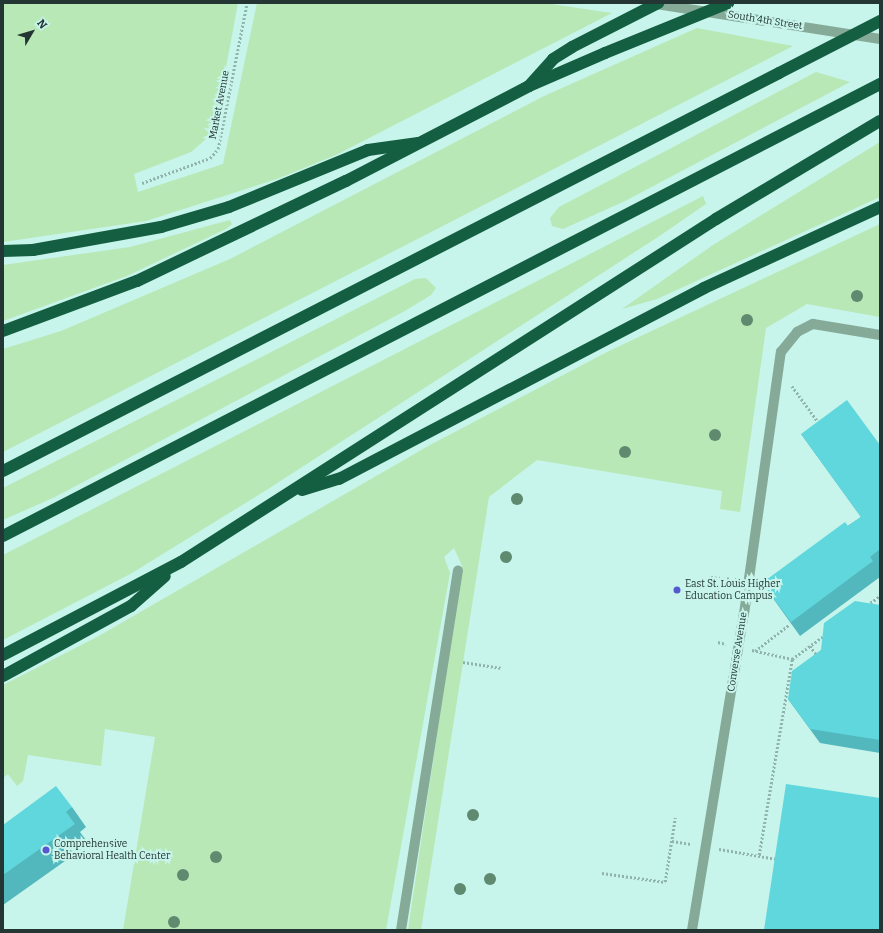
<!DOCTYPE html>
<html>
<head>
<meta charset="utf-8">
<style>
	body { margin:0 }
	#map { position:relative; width:883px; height:933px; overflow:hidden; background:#c7f4eb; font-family:Bitter,serif }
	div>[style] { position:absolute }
	.green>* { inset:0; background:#b8e8b6 }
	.path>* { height:2.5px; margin-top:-1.25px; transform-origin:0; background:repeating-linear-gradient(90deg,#90b3ac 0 2px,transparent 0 4px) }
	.minor>* { height:10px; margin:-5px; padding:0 5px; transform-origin:5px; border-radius:5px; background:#86aa98 }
	.highway>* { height:12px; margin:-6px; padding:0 6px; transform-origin:6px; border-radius:6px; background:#145e42 }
	.highway-bridge>* { height:12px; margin:-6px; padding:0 6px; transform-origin:6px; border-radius:6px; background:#145e42 }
	.trees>* { width:12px; height:12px; margin:-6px; border-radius:50%; background:#5f8a70 }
	.wall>* { inset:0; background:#53b8be }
	.building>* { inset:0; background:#60d6dd }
	.dots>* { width:11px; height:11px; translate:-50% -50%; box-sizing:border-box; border:2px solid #c7f4eb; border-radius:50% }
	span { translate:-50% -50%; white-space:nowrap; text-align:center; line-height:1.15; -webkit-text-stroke:4px #c7f4eb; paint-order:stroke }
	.street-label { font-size:10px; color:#243633 }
	.poi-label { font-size:10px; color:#243633 }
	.left { translate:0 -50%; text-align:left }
	.frame { position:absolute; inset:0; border:4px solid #243633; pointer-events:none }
	.north { position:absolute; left:12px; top:12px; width:40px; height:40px; -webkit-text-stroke:3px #c7f4eb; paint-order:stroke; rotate:52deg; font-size:11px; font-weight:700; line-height:16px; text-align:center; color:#243633 }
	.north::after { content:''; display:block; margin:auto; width:14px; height:18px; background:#243633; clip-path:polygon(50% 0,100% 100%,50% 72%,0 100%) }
</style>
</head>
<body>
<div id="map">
	<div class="green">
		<i style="clip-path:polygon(3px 3px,238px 3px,214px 132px,191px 152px,134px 174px,138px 192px,223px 164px,257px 3px,544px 3px,612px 13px,336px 155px,277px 179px,146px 221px,3px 242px)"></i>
		<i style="clip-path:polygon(697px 28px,793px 46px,3px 452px,3px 349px,61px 331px,230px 259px,544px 96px)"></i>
		<i style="clip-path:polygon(816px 72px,850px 82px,625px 201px,563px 229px,552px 226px,550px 218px,559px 207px)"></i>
		<i style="clip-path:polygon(880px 142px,880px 197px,657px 299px,622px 309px,713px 245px)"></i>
		<i style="clip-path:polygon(703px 196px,706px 204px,658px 237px,268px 489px,132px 573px,3px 640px,3px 555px)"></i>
		<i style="clip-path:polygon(230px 220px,232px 224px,226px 229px,127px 276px,3px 321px,3px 265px,130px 247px)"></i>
		<i style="clip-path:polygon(880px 224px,880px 317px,807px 304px,766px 328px,740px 512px,720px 509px,722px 491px,537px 460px,489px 497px,421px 930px,408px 930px,462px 566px,454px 548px,444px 557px,450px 573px,386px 930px,123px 930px,155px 737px,105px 729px,101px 766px,28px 755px,23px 781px,17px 786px,8px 774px,3px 778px,3px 685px,97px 637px,430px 445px,609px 351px)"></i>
		<i style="clip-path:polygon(426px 278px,436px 288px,431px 295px,403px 312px,55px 497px,3px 520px,3px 488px,415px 279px)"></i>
	</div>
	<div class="path">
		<i style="left:142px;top:183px;width:72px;rotate:-20.2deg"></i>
		<i style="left:210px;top:158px;width:12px;rotate:-48deg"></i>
		<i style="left:218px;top:149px;width:149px;rotate:-78.8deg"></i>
		<i style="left:792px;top:386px;width:46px;rotate:53.9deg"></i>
		<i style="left:711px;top:577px;width:25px;rotate:5deg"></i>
		<i style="left:867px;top:605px;width:16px;rotate:-35deg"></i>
		<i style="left:718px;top:642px;width:8px;rotate:14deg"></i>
		<i style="left:810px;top:646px;width:11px;rotate:52deg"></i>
		<i style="left:752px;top:650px;width:41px;rotate:12.7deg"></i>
		<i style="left:792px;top:659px;width:39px;rotate:-36deg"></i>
		<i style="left:755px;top:651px;width:44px;rotate:-37.6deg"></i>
		<i style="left:463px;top:662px;width:39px;rotate:9deg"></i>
		<i style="left:672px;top:841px;width:20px;rotate:9deg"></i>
		<i style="left:719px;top:849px;width:59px;rotate:9.8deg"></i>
		<i style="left:759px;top:855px;width:199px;rotate:-80.4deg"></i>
		<i style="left:602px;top:873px;width:64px;rotate:8.1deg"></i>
		<i style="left:665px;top:882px;width:65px;rotate:-81.1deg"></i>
	</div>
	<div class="minor">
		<i style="left:650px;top:3px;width:233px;rotate:8.9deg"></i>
		<i style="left:401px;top:930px;width:364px;rotate:-81deg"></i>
		<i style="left:692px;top:930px;width:320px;rotate:-80.7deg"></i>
		<i style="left:744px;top:614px;width:265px;rotate:-82deg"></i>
		<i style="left:781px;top:352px;width:26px;rotate:-51deg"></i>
		<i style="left:797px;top:332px;width:18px;rotate:-27deg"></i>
		<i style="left:813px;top:324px;width:68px;rotate:9.3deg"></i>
	</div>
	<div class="highway">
		<i style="left:529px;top:86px;width:36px;rotate:-48deg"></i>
		<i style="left:553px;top:59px;width:22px;rotate:-32deg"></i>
		<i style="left:3px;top:251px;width:30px;rotate:-2deg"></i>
		<i style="left:33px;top:250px;width:130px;rotate:-10.2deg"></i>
		<i style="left:161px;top:227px;width:71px;rotate:-16.4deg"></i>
		<i style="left:229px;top:207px;width:150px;rotate:-22.3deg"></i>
		<i style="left:368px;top:150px;width:49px;rotate:-8.1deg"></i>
		<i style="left:3px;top:331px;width:143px;rotate:-20.5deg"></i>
		<i style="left:137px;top:281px;width:232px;rotate:-25.6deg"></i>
		<i style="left:346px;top:181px;width:206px;rotate:-27.4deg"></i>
		<i style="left:529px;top:86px;width:83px;rotate:-23.5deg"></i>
		<i style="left:3px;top:471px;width:872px;rotate:-27.15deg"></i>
		<i style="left:302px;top:490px;width:39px;rotate:-17deg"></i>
		<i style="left:339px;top:479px;width:412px;rotate:-27.6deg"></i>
		<i style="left:704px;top:288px;width:194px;rotate:-24.7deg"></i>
		<i style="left:3px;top:536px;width:987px;rotate:-27.27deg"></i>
		<i style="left:3px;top:655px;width:201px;rotate:-27.6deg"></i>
		<i style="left:181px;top:562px;width:636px;rotate:-32.66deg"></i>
		<i style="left:716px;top:219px;width:191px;rotate:-30.9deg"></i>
		<i style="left:3px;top:676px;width:146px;rotate:-28.7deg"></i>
		<i style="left:131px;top:606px;width:45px;rotate:-41.4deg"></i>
	</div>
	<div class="highway-bridge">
		<i style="left:572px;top:47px;width:97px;rotate:-27.1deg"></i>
		<i style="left:605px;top:53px;width:133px;rotate:-22.1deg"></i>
		<i style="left:779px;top:73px;width:114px;rotate:-27.2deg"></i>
	</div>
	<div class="trees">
		<i style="left:857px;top:296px"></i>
		<i style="left:747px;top:320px"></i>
		<i style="left:715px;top:435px"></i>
		<i style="left:625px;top:452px"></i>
		<i style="left:517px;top:499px"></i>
		<i style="left:506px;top:557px"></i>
		<i style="left:473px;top:815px"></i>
		<i style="left:216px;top:857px"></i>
		<i style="left:183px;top:875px"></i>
		<i style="left:490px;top:879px"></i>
		<i style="left:460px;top:889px"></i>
		<i style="left:174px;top:922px"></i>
	</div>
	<div class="wall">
		<i style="clip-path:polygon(801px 434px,880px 445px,880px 577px,800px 636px,762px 583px,861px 517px)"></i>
		<i style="clip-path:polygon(880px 605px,880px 753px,820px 743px,788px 699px,821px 650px)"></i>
		<i style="clip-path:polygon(72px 807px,86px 827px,80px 832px,89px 844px,3px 905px,3px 825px)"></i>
	</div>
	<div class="building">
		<i style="clip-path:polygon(847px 400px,880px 445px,880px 549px,870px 557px,873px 561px,791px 622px,762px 583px,845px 522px,848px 526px,861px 517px,801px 434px)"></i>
		<i style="clip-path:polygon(855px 601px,880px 605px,880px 740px,810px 729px,788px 699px,792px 671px,821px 650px,824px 623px)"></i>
		<i style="clip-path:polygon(786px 784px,880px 798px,880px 930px,764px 930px)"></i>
		<i style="clip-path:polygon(56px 786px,72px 807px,66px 812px,75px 824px,3px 875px,3px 825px)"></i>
	</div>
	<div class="dots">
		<i style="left:677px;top:590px;background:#5558cf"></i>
		<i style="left:46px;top:850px;background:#5558cf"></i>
	</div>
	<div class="street-label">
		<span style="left:765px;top:21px;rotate:9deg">South 4th Street</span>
		<span style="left:220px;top:105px;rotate:-79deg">Market Avenue</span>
		<span style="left:738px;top:652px;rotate:-81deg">Converse Avenue</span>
	</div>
	<div class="poi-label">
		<span class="left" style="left:685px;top:590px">East St. Louis Higher<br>Education Campus</span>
		<span class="left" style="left:54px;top:850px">Comprehensive<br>Behavioral Health Center</span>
	</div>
	<div class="frame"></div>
	<div class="north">N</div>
</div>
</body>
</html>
